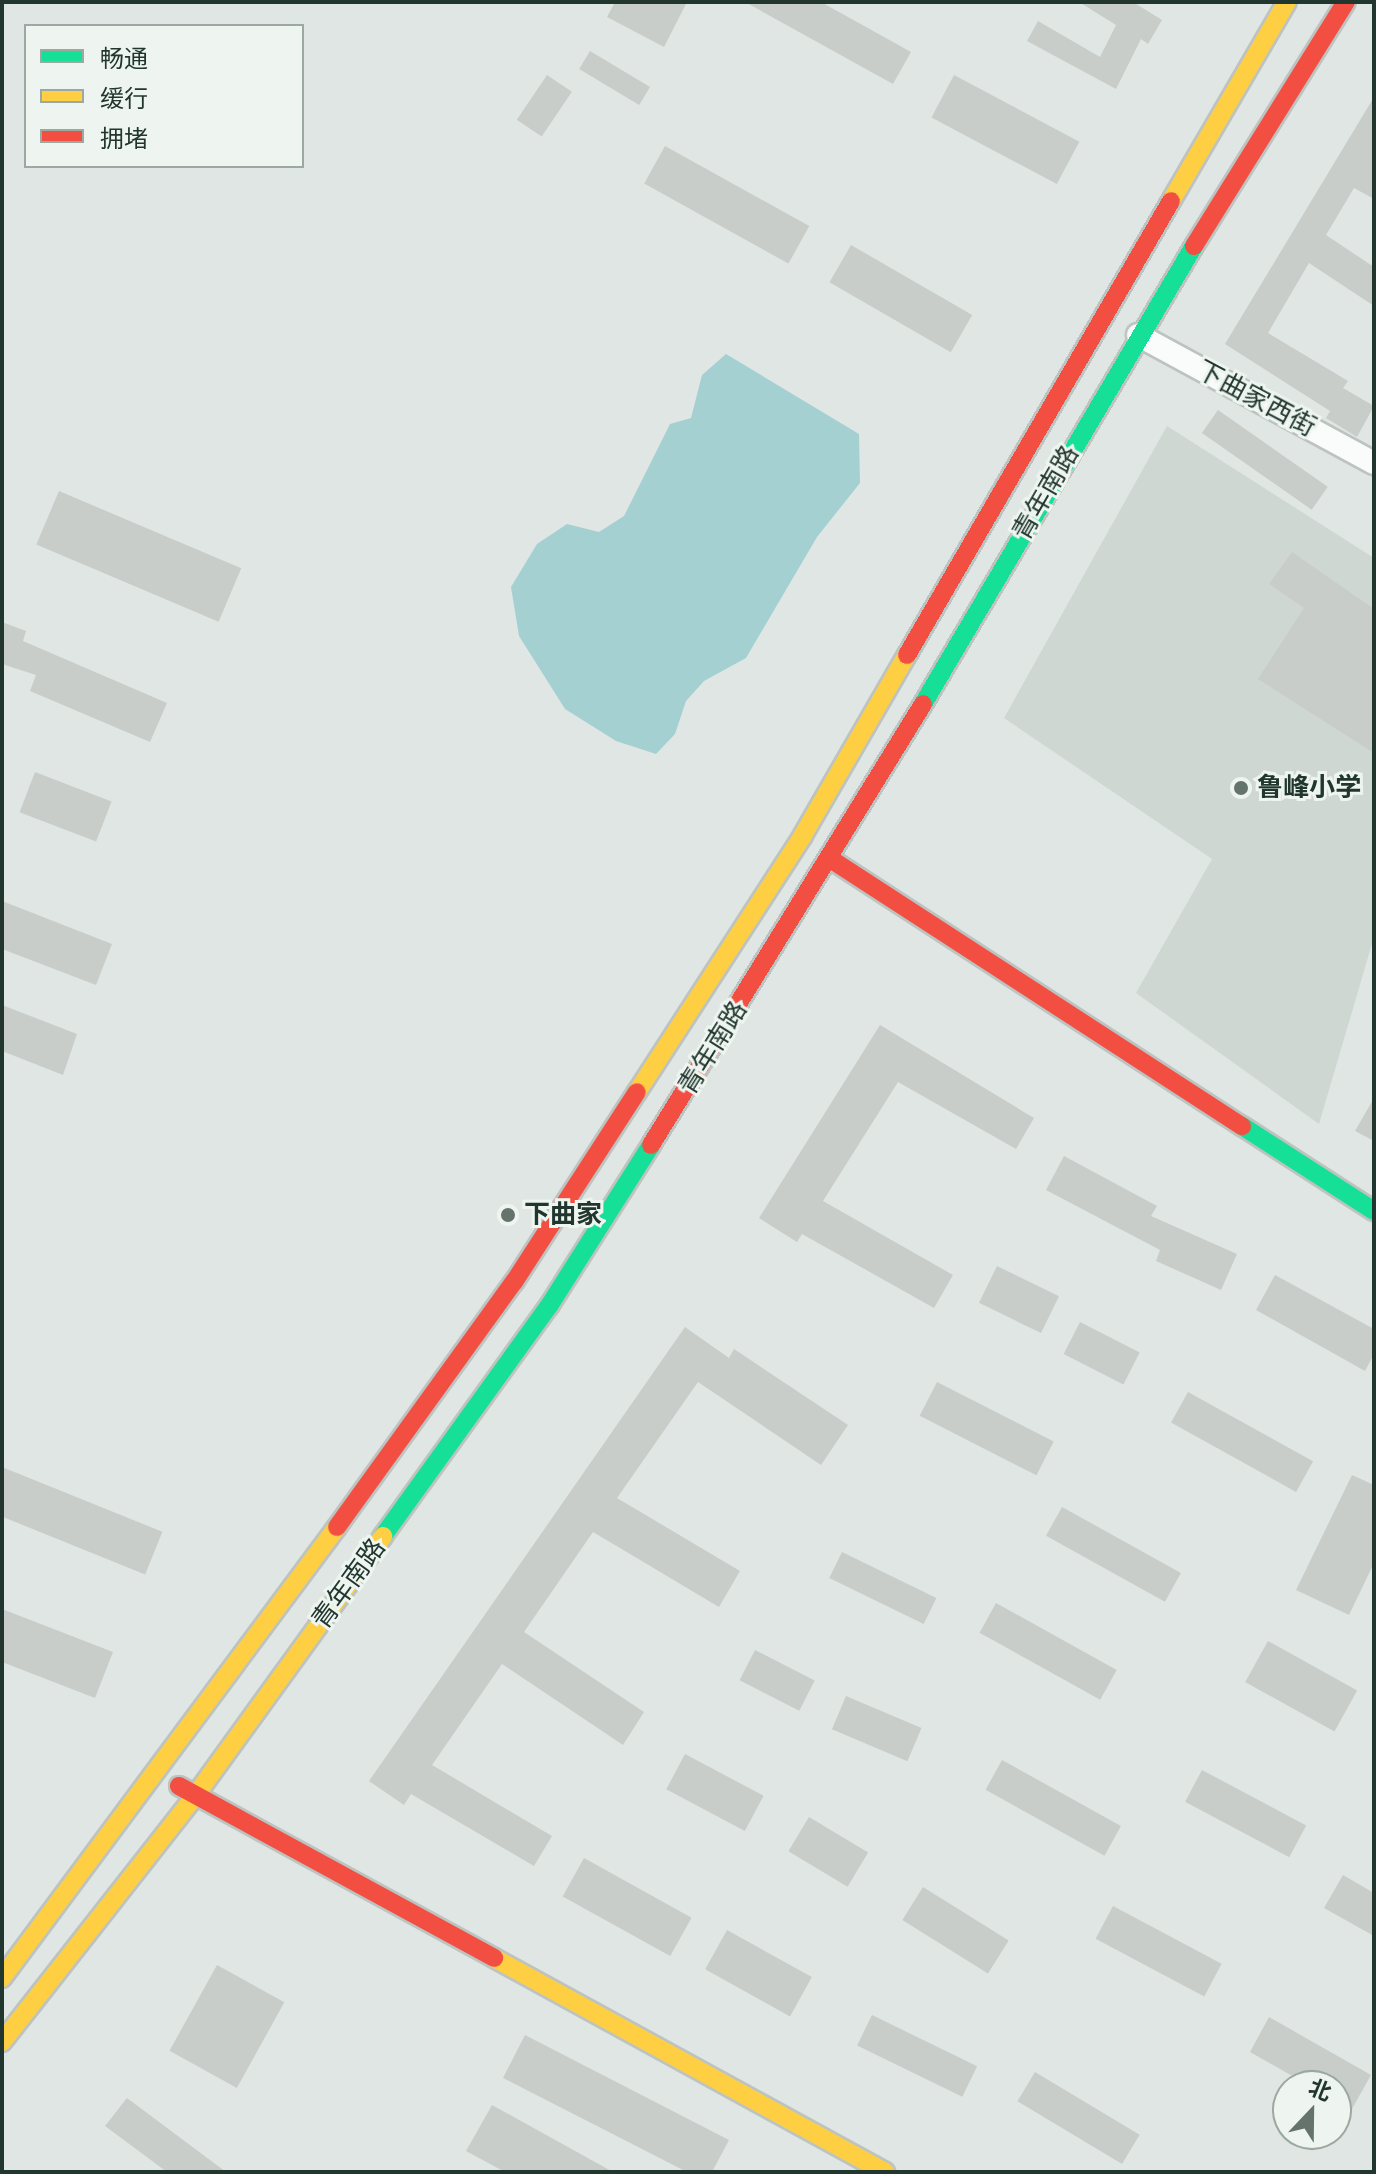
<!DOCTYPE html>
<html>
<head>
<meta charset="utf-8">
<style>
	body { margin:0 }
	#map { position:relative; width:1376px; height:2174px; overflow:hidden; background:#e0e6e3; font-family:"Space Grotesk","Noto Sans SC",sans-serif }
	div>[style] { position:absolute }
	.built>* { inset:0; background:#cfd7d2 }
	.water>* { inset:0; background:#a4d0d2 }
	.building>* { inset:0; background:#c8cdca; transform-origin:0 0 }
	.roads { filter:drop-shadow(2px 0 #bdc3c0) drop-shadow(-2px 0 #bdc3c0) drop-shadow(0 2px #bdc3c0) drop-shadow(0 -2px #bdc3c0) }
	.street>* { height:22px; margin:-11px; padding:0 11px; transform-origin:11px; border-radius:11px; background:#fafbfb }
	.fast>* { height:18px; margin:-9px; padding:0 9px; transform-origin:9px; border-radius:9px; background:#16e098 }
	.slow>* { height:18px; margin:-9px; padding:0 9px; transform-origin:9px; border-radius:9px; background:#ffcf43 }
	.jam>* { height:18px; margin:-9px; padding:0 9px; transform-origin:9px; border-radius:9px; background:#f24e42 }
	.dots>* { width:22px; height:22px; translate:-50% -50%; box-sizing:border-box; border:4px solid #eef5f1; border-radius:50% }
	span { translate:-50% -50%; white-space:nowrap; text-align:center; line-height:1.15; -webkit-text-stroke:6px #eef5f1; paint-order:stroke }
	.street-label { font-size:26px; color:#21362e }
	.poi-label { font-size:26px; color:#21362e; font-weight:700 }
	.left { translate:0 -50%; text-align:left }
	.frame { position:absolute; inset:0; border:4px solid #21362e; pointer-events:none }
	.legend { position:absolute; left:24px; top:24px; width:280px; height:144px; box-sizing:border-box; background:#eef5f1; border:2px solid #9ca9a3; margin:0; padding:10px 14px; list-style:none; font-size:24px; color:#21362e }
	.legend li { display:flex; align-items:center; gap:16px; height:40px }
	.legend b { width:40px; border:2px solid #9ca9a3 }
	.north { position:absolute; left:1272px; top:2070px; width:80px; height:80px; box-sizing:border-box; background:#eef5f1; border:2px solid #9ca9a3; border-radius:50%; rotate:22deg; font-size:22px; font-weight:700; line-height:32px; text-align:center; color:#21362e }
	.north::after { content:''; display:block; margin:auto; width:28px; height:36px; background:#64746d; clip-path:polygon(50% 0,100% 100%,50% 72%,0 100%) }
</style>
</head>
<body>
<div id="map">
	<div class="built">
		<i style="clip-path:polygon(1167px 426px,1374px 558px,1374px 937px,1319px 1124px,1136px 993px,1212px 859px,1004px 718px)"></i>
	</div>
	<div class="water">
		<i style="clip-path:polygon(726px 354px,859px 434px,860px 483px,817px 537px,746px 658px,704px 681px,686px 701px,675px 734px,656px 754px,616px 741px,565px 709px,519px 636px,511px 587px,537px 544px,567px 524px,599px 532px,624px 516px,670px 424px,691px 418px,702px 375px)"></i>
	</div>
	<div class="building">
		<i style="clip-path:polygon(615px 2px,687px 2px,664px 47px,607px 17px)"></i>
		<i style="clip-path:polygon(745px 2px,821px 2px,911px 52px,893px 84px)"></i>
		<i style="clip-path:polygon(1079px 2px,1133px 2px,1162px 20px,1148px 44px,1141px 39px,1116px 89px,1027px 41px,1038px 21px,1100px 57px,1116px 25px)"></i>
		<i style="left:590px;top:51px;width:70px;height:21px;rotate:31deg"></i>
		<i style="left:547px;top:75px;width:30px;height:54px;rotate:34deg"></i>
		<i style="left:954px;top:75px;width:142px;height:48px;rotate:28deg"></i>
		<i style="clip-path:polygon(1374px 97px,1374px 199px,1354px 188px,1326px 235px,1374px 267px,1374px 306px,1309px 263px,1268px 333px,1348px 381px,1343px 388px,1374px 406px,1357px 437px,1326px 418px,1330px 411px,1225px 344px)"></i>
		<i style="left:665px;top:146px;width:165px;height:43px;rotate:29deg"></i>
		<i style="left:851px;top:245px;width:140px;height:43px;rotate:30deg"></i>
		<i style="left:1218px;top:410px;width:134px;height:28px;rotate:35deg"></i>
		<i style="left:59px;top:491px;width:198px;height:58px;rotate:23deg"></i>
		<i style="clip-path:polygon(1292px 552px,1374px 609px,1374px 753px,1258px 679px,1304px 608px,1269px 584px)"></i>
		<i style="clip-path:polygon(2px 622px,26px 631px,23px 641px,167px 703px,150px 742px,30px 691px,36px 675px,2px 664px)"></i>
		<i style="left:35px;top:772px;width:82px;height:43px;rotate:21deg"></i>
		<i style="clip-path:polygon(2px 901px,112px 944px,96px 985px,2px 949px)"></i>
		<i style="clip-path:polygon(2px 1005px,77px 1034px,63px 1075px,2px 1051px)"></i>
		<i style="clip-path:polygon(880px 1025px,1034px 1118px,1016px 1149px,898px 1082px,823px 1201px,953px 1275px,934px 1308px,802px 1234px,797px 1242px,759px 1218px)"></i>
		<i style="clip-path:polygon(1374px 1098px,1374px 1141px,1355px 1131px)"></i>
		<i style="clip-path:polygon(1064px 1156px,1157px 1206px,1151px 1216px,1237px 1254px,1221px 1290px,1156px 1261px,1160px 1250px,1046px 1190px)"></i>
		<i style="left:997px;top:1266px;width:69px;height:41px;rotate:26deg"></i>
		<i style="clip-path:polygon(1275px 1275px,1374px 1329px,1374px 1354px,1365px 1371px,1256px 1310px)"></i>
		<i style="left:1080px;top:1322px;width:67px;height:36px;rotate:27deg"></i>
		<i style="clip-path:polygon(685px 1327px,729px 1358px,734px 1349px,848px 1425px,821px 1465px,698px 1382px,617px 1498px,740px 1571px,719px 1607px,593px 1532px,524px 1632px,644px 1712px,623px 1745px,502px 1664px,432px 1765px,552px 1836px,534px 1866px,411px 1794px,404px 1805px,369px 1781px)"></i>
		<i style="left:937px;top:1382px;width:131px;height:38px;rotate:27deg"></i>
		<i style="left:1188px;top:1392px;width:143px;height:35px;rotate:29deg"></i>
		<i style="left:2px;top:1467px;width:173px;height:46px;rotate:22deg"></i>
		<i style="clip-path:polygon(1352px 1475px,1374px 1485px,1374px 1563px,1349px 1615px,1296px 1590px)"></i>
		<i style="left:1062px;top:1507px;width:136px;height:33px;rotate:29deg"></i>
		<i style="left:842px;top:1552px;width:105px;height:29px;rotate:26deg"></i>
		<i style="left:996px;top:1603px;width:138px;height:34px;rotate:29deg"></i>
		<i style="clip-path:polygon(2px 1609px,113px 1652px,95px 1698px,2px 1662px)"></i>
		<i style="left:1268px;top:1641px;width:102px;height:47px;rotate:29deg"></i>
		<i style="left:755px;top:1650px;width:67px;height:34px;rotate:27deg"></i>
		<i style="left:846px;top:1696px;width:82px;height:36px;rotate:23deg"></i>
		<i style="left:685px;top:1754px;width:89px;height:40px;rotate:28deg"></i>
		<i style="left:1002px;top:1760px;width:136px;height:34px;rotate:29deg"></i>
		<i style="left:1202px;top:1770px;width:118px;height:36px;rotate:28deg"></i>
		<i style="left:809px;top:1817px;width:69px;height:40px;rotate:31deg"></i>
		<i style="left:584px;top:1858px;width:123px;height:44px;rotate:29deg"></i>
		<i style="clip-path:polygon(1343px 1875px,1374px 1893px,1374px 1936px,1324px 1908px)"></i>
		<i style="left:923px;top:1887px;width:101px;height:39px;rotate:32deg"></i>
		<i style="left:1113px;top:1906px;width:123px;height:37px;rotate:28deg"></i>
		<i style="left:727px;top:1930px;width:97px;height:45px;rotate:29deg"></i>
		<i style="left:217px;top:1965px;width:77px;height:98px;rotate:29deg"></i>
		<i style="left:872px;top:2015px;width:117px;height:34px;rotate:26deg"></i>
		<i style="clip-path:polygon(1269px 2017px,1371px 2075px,1352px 2109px,1336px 2100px,1336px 2086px,1310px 2086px,1250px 2052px)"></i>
		<i style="clip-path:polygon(525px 2035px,729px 2140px,712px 2172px,687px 2172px,503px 2078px)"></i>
		<i style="left:1035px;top:2072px;width:122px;height:34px;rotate:31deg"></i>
		<i style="clip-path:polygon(127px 2098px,226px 2172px,167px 2172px,105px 2126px)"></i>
		<i style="clip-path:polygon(492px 2105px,613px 2172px,505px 2172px,466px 2151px)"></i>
	</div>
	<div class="roads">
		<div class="street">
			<i style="left:1138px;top:335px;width:268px;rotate:28.5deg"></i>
		</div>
		<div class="fast">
			<i style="left:923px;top:704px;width:532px;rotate:-59.39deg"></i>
			<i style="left:1242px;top:1126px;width:157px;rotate:32.8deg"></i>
			<i style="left:383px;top:1536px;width:284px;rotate:-54.2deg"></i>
			<i style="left:549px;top:1306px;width:191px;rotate:-57.6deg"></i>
		</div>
		<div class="slow">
			<i style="left:1171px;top:201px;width:230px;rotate:-59.8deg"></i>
			<i style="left:637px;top:1092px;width:306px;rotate:-57.1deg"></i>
			<i style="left:803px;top:835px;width:208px;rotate:-60deg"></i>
			<i style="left:494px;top:1958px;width:446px;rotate:28.7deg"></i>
			<i style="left:2px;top:1978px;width:562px;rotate:-53.4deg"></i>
			<i style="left:2px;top:2042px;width:313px;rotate:-51.9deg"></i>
			<i style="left:195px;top:1796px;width:321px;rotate:-54.1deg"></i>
		</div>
		<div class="jam">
			<i style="left:1194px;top:246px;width:287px;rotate:-58.1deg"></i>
			<i style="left:907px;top:655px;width:525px;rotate:-59.82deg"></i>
			<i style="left:832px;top:860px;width:489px;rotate:33deg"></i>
			<i style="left:651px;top:1145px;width:518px;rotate:-58.33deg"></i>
			<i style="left:337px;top:1527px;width:302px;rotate:-54.2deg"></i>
			<i style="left:514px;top:1282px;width:226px;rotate:-57.1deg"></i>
			<i style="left:179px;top:1786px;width:359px;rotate:28.6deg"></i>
		</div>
	</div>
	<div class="dots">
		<i style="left:1241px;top:788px;background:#64746d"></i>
		<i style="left:508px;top:1215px;background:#64746d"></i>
	</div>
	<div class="street-label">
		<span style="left:1256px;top:399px;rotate:28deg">下曲家西街</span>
		<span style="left:1046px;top:493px;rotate:-60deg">青年南路</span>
		<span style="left:713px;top:1048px;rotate:-58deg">青年南路</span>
		<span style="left:349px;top:1584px;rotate:-54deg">青年南路</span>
	</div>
	<div class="poi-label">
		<span class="left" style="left:1257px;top:788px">鲁峰小学</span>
		<span class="left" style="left:524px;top:1215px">下曲家</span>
	</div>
	<div class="frame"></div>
	<ul class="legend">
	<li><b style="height:10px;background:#16e098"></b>畅通</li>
	<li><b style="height:10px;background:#ffcf43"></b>缓行</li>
	<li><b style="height:10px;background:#f24e42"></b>拥堵</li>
	</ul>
	<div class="north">北</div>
</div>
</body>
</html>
